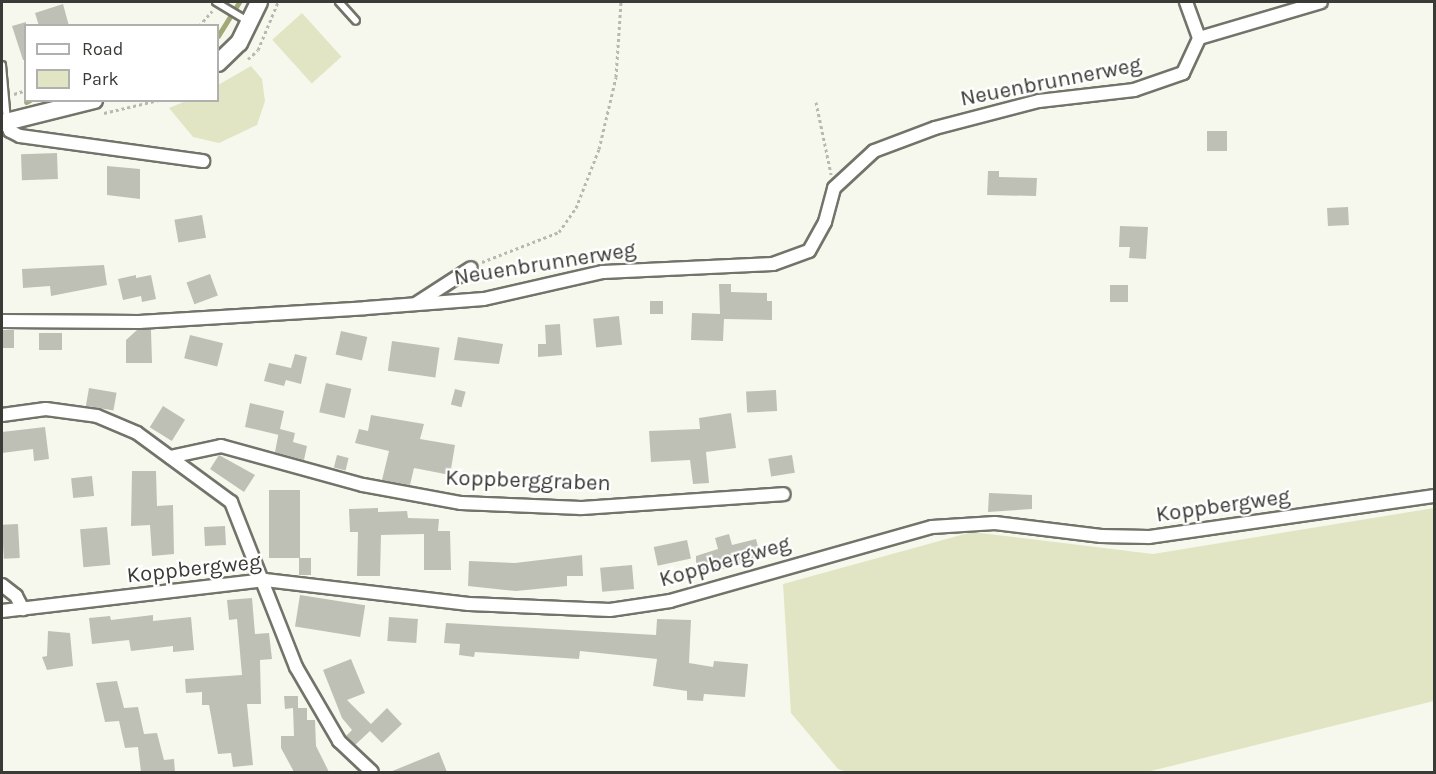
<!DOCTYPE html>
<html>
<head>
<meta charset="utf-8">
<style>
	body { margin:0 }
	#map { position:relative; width:1436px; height:774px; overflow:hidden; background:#f7f8ed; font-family:Karla,sans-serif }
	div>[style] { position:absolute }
	.green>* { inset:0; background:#e2e5c3; transform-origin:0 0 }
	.stream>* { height:4.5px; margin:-2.25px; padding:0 2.25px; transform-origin:2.25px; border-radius:2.25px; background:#a4a876 }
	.building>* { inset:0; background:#bfc0b5; transform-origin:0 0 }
	.path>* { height:3px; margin-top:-1.5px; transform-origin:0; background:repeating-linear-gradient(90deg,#b8b8b0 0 3px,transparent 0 6px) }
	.roads { filter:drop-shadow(2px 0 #72746a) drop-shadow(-2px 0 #72746a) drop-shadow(0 2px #72746a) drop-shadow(0 -2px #72746a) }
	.lane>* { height:6px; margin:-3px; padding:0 3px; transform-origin:3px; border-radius:3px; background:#fff }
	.street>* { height:12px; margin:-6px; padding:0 6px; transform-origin:6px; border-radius:6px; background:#fff }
	.secondary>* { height:16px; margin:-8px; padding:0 8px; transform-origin:8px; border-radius:8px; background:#fff }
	span { translate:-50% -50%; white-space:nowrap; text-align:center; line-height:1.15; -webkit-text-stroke:4.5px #fff; paint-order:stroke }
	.street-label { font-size:22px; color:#3a3a36 }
	.frame { position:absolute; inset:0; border:3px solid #3a3a36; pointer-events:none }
	.legend { position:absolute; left:24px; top:24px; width:195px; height:78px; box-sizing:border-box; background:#fff; border:2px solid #b0b0af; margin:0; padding:8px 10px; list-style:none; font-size:18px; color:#3a3a36 }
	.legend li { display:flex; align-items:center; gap:12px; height:30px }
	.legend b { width:30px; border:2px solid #b0b0af }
</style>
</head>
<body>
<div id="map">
	<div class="green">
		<i style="left:302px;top:13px;width:59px;height:40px;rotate:48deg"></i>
		<i style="clip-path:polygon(251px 66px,262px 79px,265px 101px,257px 125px,219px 143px,193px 137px,169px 108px,186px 101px,218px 100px,218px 85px)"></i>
		<i style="clip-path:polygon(1434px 508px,1434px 701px,1147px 772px,847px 772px,838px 769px,791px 713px,783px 584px,972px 532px,1153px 554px)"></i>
	</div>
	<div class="stream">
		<i style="left:218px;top:36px;width:40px;rotate:-58deg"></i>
		<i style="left:26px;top:102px;width:4px;rotate:-27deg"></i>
	</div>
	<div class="building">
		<i style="clip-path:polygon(63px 4px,69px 26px,39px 26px,35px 13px)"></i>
		<i style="clip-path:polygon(26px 22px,26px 60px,23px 60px,12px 26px)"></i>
		<i style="left:1207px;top:131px;width:20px;height:20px"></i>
		<i style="left:57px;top:153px;width:26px;height:36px;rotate:88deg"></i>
		<i style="clip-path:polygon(107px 166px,140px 169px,140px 199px,107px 195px)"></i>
		<i style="clip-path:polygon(988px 171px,999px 171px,999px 177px,1037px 178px,1036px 196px,987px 195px)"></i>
		<i style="left:1348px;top:207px;width:18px;height:21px;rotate:87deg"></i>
		<i style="left:202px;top:215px;width:23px;height:28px;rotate:80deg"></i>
		<i style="clip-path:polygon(1120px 226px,1148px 227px,1146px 259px,1129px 258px,1130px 247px,1119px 247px)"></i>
		<i style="clip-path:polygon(104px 265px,107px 285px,51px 296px,50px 286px,23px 288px,22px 269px)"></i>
		<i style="left:210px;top:274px;width:23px;height:25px;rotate:70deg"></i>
		<i style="clip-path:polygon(136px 275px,136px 278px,151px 275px,156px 299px,142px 302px,141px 296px,123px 300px,118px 279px)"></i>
		<i style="clip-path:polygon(719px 284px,731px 284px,731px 292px,767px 293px,767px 301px,772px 301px,772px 320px,724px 319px,723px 341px,691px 340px,692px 313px,720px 314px)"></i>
		<i style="left:1110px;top:285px;width:18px;height:17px"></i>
		<i style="left:650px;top:301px;width:13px;height:13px"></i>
		<i style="left:619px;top:316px;width:29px;height:26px;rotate:84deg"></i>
		<i style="clip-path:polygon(560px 324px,562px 355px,538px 357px,538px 344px,546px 344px,545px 325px)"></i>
		<i style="left:2px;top:330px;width:12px;height:18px"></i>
		<i style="clip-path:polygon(137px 330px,151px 330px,152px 363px,126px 363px,126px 340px)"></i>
		<i style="left:341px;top:331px;width:27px;height:24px;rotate:13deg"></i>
		<i style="left:39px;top:333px;width:23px;height:17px"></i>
		<i style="left:190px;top:335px;width:34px;height:24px;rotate:14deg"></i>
		<i style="clip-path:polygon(458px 337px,503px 344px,499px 364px,454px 360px)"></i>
		<i style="left:392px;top:341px;width:48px;height:30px;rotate:8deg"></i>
		<i style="clip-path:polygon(295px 354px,307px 357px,301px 384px,286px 380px,284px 386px,264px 381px,269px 363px,291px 368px)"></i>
		<i style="left:326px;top:383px;width:26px;height:30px;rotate:13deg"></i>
		<i style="left:89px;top:388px;width:28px;height:18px;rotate:10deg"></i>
		<i style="left:455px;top:389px;width:11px;height:16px;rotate:15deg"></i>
		<i style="left:776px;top:390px;width:21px;height:30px;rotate:87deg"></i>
		<i style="clip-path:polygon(250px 403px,284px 411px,280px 429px,295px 433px,293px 442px,307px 446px,304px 460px,275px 452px,279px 431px,279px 435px,245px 427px)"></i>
		<i style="left:163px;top:406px;width:26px;height:25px;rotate:32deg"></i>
		<i style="clip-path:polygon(731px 413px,736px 448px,706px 452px,709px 483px,693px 484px,690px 460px,651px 462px,649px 431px,700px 429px,699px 418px)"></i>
		<i style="clip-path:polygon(371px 415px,424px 424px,420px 439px,455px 445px,450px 475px,414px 468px,410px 485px,382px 480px,389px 451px,355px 443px,359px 429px,368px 431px)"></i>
		<i style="clip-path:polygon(45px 427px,49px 459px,34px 461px,33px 449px,2px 453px,2px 432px)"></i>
		<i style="clip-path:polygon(219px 455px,255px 475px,244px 492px,210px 469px)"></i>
		<i style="left:337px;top:455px;width:12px;height:13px;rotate:14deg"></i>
		<i style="left:792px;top:455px;width:18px;height:24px;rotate:81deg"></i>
		<i style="clip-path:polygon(132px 471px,156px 471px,157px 506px,173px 505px,174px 554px,152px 556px,150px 525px,131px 526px)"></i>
		<i style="left:92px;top:476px;width:20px;height:21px;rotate:84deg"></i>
		<i style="left:269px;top:490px;width:31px;height:68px"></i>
		<i style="clip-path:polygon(989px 493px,1032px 495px,1032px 509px,988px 512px)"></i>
		<i style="clip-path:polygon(378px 508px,378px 512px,407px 511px,408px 518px,439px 519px,438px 531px,450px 531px,451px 570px,424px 570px,424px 534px,381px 535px,380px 576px,357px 576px,358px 532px,350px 532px,349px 509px)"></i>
		<i style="left:18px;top:524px;width:34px;height:16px;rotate:87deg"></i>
		<i style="left:225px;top:526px;width:19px;height:21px;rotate:87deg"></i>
		<i style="left:107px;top:527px;width:38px;height:27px;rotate:85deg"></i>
		<i style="clip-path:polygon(729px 534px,732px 545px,756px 539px,761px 558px,712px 572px,696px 569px,696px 556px,718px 549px,715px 538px)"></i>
		<i style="left:687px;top:540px;width:19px;height:34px;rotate:78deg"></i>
		<i style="clip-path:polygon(582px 555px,583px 576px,567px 576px,567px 586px,516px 591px,468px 586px,469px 561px,515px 563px)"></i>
		<i style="left:299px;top:558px;width:12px;height:17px"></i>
		<i style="left:632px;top:565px;width:24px;height:32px;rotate:85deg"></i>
		<i style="left:300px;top:595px;width:66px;height:32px;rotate:9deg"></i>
		<i style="clip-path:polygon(252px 598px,255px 634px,269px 633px,272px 659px,260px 660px,261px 704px,247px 704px,253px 765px,233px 767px,231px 753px,218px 754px,209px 705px,202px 705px,202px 692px,186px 693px,185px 679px,242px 675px,237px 619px,229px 620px,227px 600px)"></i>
		<i style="clip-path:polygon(153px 615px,153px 621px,191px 617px,194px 650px,173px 652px,173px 646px,131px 651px,129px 640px,92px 644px,89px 618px,110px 616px,111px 620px)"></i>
		<i style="left:389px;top:617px;width:29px;height:24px;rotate:4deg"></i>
		<i style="clip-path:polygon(657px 619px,691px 620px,689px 663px,713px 667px,714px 661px,748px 664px,745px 697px,704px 694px,703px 701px,687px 700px,687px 691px,653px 686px,657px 659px,580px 651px,579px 659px,475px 652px,474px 657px,459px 655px,460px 644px,444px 643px,446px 623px,656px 635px)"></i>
		<i style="clip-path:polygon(48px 631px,70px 633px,73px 666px,47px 670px,42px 657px,47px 656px)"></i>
		<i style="clip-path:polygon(351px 659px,365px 693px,347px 700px,371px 724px,387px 708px,402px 724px,382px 743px,370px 731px,355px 745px,346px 736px,352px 730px,342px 718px,323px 670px)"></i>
		<i style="clip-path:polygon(117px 681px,124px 708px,138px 707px,144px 734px,157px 733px,164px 760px,174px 759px,175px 772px,141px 772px,138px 747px,125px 748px,119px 721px,105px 722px,96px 683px)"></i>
		<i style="clip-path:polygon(284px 696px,298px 696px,298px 708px,307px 708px,307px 720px,315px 720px,316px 746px,329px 772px,294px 772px,281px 748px,281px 736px,294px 736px,293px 708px,285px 709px)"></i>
		<i style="clip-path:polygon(439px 752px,447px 772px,390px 772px)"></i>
	</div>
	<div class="path">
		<i style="left:199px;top:26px;width:20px;rotate:-49deg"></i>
		<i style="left:248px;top:59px;width:13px;rotate:-42deg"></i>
		<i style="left:258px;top:50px;width:52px;rotate:-67.4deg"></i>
		<i style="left:14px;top:94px;width:13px;rotate:-18deg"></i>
		<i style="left:816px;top:102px;width:74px;rotate:78.2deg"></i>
		<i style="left:104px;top:113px;width:57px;rotate:-13.3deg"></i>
		<i style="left:482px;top:262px;width:83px;rotate:-21.3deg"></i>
		<i style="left:559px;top:232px;width:29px;rotate:-55deg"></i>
		<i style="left:576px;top:208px;width:63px;rotate:-68.7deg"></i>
		<i style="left:599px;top:149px;width:74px;rotate:-76.7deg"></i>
		<i style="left:616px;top:77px;width:75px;rotate:-86.2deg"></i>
	</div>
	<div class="roads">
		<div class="lane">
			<i style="left:216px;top:2px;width:39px;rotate:31deg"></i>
			<i style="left:339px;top:2px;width:25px;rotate:48deg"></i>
			<i style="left:2px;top:65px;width:56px;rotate:84.9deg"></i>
		</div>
		<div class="street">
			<i style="left:1186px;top:2px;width:38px;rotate:70deg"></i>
			<i style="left:7px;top:122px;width:9px;rotate:72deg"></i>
			<i style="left:10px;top:131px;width:11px;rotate:27deg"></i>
			<i style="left:20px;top:136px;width:185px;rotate:7.8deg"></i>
			<i style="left:417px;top:303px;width:64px;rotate:-32.9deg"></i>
			<i style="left:2px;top:321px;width:137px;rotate:0.4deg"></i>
			<i style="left:139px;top:322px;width:227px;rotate:-3.5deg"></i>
			<i style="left:366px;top:308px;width:118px;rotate:-4.4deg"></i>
			<i style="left:484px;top:299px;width:122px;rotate:-12.8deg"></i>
			<i style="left:603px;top:272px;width:170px;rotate:-2.7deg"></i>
			<i style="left:773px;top:264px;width:38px;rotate:-20deg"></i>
			<i style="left:809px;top:251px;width:33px;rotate:-61deg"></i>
			<i style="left:825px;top:222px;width:35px;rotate:-75deg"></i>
			<i style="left:834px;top:188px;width:54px;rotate:-42.8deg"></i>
			<i style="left:874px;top:151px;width:65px;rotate:-20.7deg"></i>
			<i style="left:935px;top:128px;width:107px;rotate:-14.6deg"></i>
			<i style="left:1039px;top:101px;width:96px;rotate:-6.6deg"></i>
			<i style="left:1134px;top:90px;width:52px;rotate:-19.1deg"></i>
			<i style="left:1183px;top:73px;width:38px;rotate:-65deg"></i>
			<i style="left:1199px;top:38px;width:127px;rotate:-16.4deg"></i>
			<i style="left:2px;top:415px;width:44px;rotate:-7.8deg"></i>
			<i style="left:46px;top:409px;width:51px;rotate:7.8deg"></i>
			<i style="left:97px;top:416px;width:43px;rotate:23deg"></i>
			<i style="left:137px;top:433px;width:117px;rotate:36.3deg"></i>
			<i style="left:231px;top:502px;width:177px;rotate:68.5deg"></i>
			<i style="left:296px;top:667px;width:86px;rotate:59.8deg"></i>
			<i style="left:339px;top:741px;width:45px;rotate:43.2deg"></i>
			<i style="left:170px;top:457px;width:52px;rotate:-12.2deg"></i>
			<i style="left:221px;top:446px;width:147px;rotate:15.4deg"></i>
			<i style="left:363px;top:485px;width:100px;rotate:10.4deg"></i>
			<i style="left:461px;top:503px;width:120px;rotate:2.4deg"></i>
			<i style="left:581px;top:508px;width:203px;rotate:-3.9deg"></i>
			<i style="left:2px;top:585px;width:18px;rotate:38deg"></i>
			<i style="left:16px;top:596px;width:15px;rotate:62deg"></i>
			<i style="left:2px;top:611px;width:265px;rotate:-6.7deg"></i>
			<i style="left:265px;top:580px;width:205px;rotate:6.7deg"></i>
			<i style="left:469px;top:604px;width:141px;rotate:2.4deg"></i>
			<i style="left:610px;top:610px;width:61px;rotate:-8.5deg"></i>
			<i style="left:670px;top:601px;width:272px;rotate:-15.8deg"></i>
			<i style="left:932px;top:527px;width:63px;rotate:-3.6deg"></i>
			<i style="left:995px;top:523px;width:107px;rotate:7deg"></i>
			<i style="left:1101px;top:536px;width:48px;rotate:1.2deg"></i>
			<i style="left:1149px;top:537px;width:288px;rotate:-8.2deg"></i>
		</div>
		<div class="secondary">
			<i style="left:218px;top:63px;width:29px;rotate:-44deg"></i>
			<i style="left:239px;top:43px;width:46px;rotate:-64deg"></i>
			<i style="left:2px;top:123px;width:95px;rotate:-14deg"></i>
		</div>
	</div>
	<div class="street-label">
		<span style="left:1051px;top:82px;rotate:-11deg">Neuenbrunnerweg</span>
		<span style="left:545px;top:264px;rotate:-9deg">Neuenbrunnerweg</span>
		<span style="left:528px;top:481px;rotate:2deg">Koppberggraben</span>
		<span style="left:1223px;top:506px;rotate:-8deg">Koppbergweg</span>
		<span style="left:725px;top:562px;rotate:-16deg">Koppbergweg</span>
		<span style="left:194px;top:569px;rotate:-6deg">Koppbergweg</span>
	</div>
	<div class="frame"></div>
	<ul class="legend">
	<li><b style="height:8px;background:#fff"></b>Road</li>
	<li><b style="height:16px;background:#e2e5c3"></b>Park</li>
	</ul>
</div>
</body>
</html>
